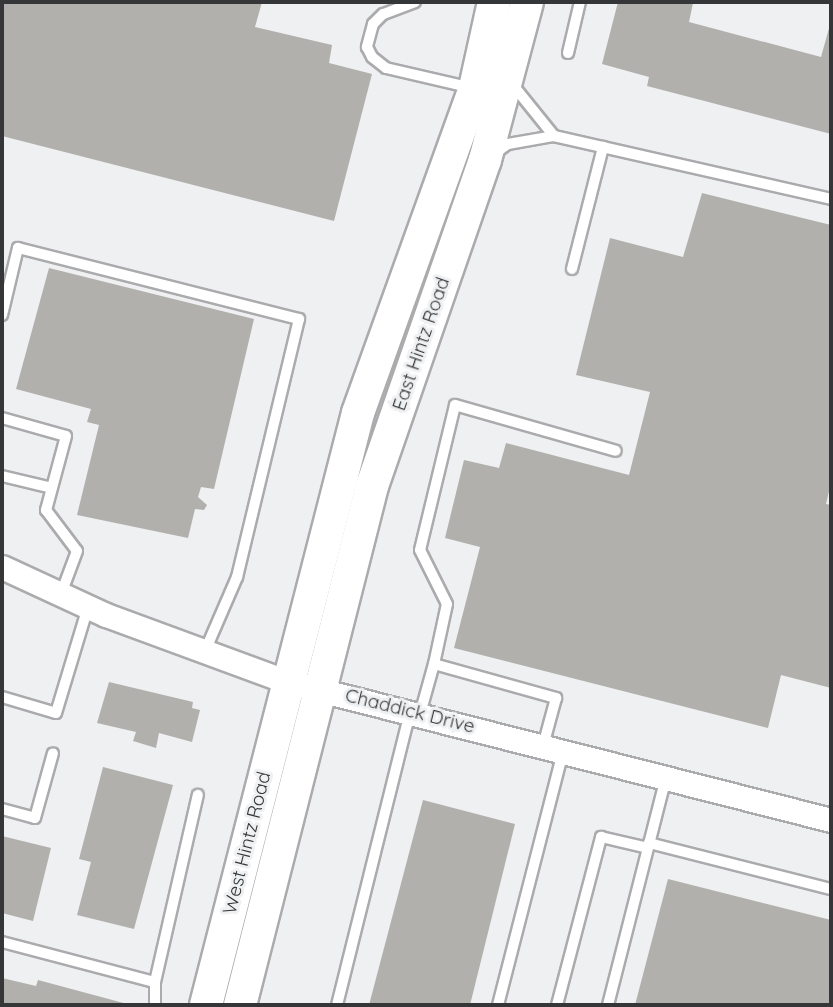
<!DOCTYPE html>
<html>
<head>
<meta charset="utf-8">
<style>
	body { margin:0 }
	#map { position:relative; width:833px; height:1007px; overflow:hidden; background:#eff0f2; font-family:Quicksand,sans-serif }
	div>[style] { position:absolute }
	.building>* { inset:0; background:#b1b0ad }
	.roads { filter:drop-shadow(2px 0 #ababae) drop-shadow(-2px 0 #ababae) drop-shadow(0 2px #ababae) drop-shadow(0 -2px #ababae) }
	.service>* { height:10px; margin:-5px; padding:0 5px; transform-origin:5px; border-radius:5px; background:#fff }
	.minor>* { height:23px; margin:-11.5px; padding:0 11.5px; transform-origin:11.5px; border-radius:11.5px; background:#fff }
	.secondary>* { height:32px; margin:-16px; padding:0 16px; transform-origin:16px; border-radius:16px; background:#fff }
	span { translate:-50% -50%; white-space:nowrap; text-align:center; line-height:1.15; -webkit-text-stroke:6px #eff0f2; paint-order:stroke }
	.street-label { font-size:19px; color:#353637 }
	.frame { position:absolute; inset:0; border:4px solid #353637; pointer-events:none }
</style>
</head>
<body>
<div id="map">
	<div class="building">
		<i style="clip-path:polygon(2px 2px,262px 2px,255px 27px,332px 45px,329px 63px,372px 74px,334px 221px,2px 136px)"></i>
		<i style="clip-path:polygon(618px 2px,693px 3px,689px 22px,821px 57px,831px 21px,831px 134px,647px 86px,649px 77px,602px 64px)"></i>
		<i style="clip-path:polygon(702px 193px,831px 225px,831px 483px,826px 504px,831px 505px,831px 688px,781px 675px,768px 728px,454px 648px,480px 547px,445px 538px,464px 460px,499px 468px,506px 443px,629px 475px,650px 392px,576px 375px,610px 238px,683px 257px)"></i>
		<i style="clip-path:polygon(49px 268px,254px 319px,214px 489px,201px 487px,198px 497px,207px 505px,204px 510px,195px 509px,188px 538px,77px 515px,99px 425px,87px 422px,91px 409px,16px 389px)"></i>
		<i style="clip-path:polygon(109px 682px,193px 702px,192px 708px,200px 710px,192px 742px,159px 733px,156px 748px,133px 741px,136px 732px,97px 723px)"></i>
		<i style="clip-path:polygon(103px 767px,173px 785px,134px 929px,77px 915px,91px 862px,79px 859px)"></i>
		<i style="clip-path:polygon(423px 800px,515px 824px,470px 1005px,369px 1005px)"></i>
		<i style="clip-path:polygon(2px 836px,51px 848px,33px 921px,2px 913px)"></i>
		<i style="clip-path:polygon(668px 879px,831px 920px,831px 1005px,635px 1005px)"></i>
		<i style="clip-path:polygon(2px 978px,36px 986px,38px 980px,131px 1005px,2px 1005px)"></i>
	</div>
	<div class="roads">
		<div class="service">
			<i style="left:415px;top:2px;width:34px;rotate:159deg"></i>
			<i style="left:383px;top:14px;width:14px;rotate:135deg"></i>
			<i style="left:373px;top:24px;width:24px;rotate:105deg"></i>
			<i style="left:367px;top:47px;width:11px;rotate:63deg"></i>
			<i style="left:372px;top:57px;width:18px;rotate:38deg"></i>
			<i style="left:386px;top:68px;width:88px;rotate:13.1deg"></i>
			<i style="left:568px;top:53px;width:52px;rotate:-76.8deg"></i>
			<i style="left:554px;top:136px;width:284px;rotate:12.8deg"></i>
			<i style="left:494px;top:154px;width:17px;rotate:-36deg"></i>
			<i style="left:508px;top:144px;width:47px;rotate:-9.9deg"></i>
			<i style="left:554px;top:136px;width:67px;rotate:-128.9deg"></i>
			<i style="left:572px;top:269px;width:126px;rotate:-75.7deg"></i>
			<i style="left:2px;top:315px;width:69px;rotate:-76.6deg"></i>
			<i style="left:18px;top:248px;width:290px;rotate:14.2deg"></i>
			<i style="left:299px;top:319px;width:265px;rotate:103.5deg"></i>
			<i style="left:237px;top:577px;width:81px;rotate:113.4deg"></i>
			<i style="left:2px;top:418px;width:66px;rotate:15.7deg"></i>
			<i style="left:66px;top:436px;width:77px;rotate:105.1deg"></i>
			<i style="left:46px;top:510px;width:51px;rotate:52.9deg"></i>
			<i style="left:77px;top:551px;width:46px;rotate:110.4deg"></i>
			<i style="left:2px;top:476px;width:51px;rotate:13.5deg"></i>
			<i style="left:434px;top:664px;width:61px;rotate:-77.8deg"></i>
			<i style="left:447px;top:604px;width:60px;rotate:-116.6deg"></i>
			<i style="left:420px;top:550px;width:149px;rotate:-76.4deg"></i>
			<i style="left:455px;top:405px;width:167px;rotate:15.9deg"></i>
			<i style="left:2px;top:697px;width:56px;rotate:16.5deg"></i>
			<i style="left:56px;top:713px;width:111px;rotate:-73.2deg"></i>
			<i style="left:420px;top:714px;width:52px;rotate:-74.4deg"></i>
			<i style="left:434px;top:664px;width:127px;rotate:15.6deg"></i>
			<i style="left:556px;top:698px;width:50px;rotate:105.2deg"></i>
			<i style="left:2px;top:809px;width:34px;rotate:15deg"></i>
			<i style="left:35px;top:818px;width:67px;rotate:-74.5deg"></i>
			<i style="left:649px;top:843px;width:188px;rotate:14.2deg"></i>
			<i style="left:2px;top:942px;width:158px;rotate:14.7deg"></i>
			<i style="left:155px;top:982px;width:23px;rotate:90deg"></i>
			<i style="left:155px;top:982px;width:192px;rotate:-77.1deg"></i>
			<i style="left:337px;top:1005px;width:302px;rotate:-76deg"></i>
			<i style="left:498px;top:1005px;width:262px;rotate:-75.6deg"></i>
			<i style="left:557px;top:1005px;width:174px;rotate:-75.3deg"></i>
			<i style="left:601px;top:837px;width:48px;rotate:13.2deg"></i>
			<i style="left:608px;top:1005px;width:235px;rotate:-75.7deg"></i>
		</div>
		<div class="minor">
			<i style="left:2px;top:567px;width:115px;rotate:24.8deg"></i>
			<i style="left:106px;top:615px;width:194px;rotate:20.2deg"></i>
			<i style="left:288px;top:682px;width:560px;rotate:14.26deg"></i>
		</div>
		<div class="secondary">
			<i style="left:206px;top:1005px;width:611px;rotate:-75.6deg"></i>
			<i style="left:358px;top:413px;width:345px;rotate:-70.2deg"></i>
			<i style="left:475px;top:88px;width:88px;rotate:-77.5deg"></i>
			<i style="left:240px;top:1005px;width:536px;rotate:-75.73deg"></i>
			<i style="left:372px;top:486px;width:345px;rotate:-70.9deg"></i>
			<i style="left:485px;top:160px;width:163px;rotate:-75.1deg"></i>
		</div>
	</div>
	<div class="street-label">
		<span style="left:421px;top:344px;rotate:-71deg">East Hintz Road</span>
		<span style="left:410px;top:711px;rotate:14deg">Chaddick Drive</span>
		<span style="left:247px;top:843px;rotate:-76deg">West Hintz Road</span>
	</div>
	<div class="frame"></div>
</div>
</body>
</html>
